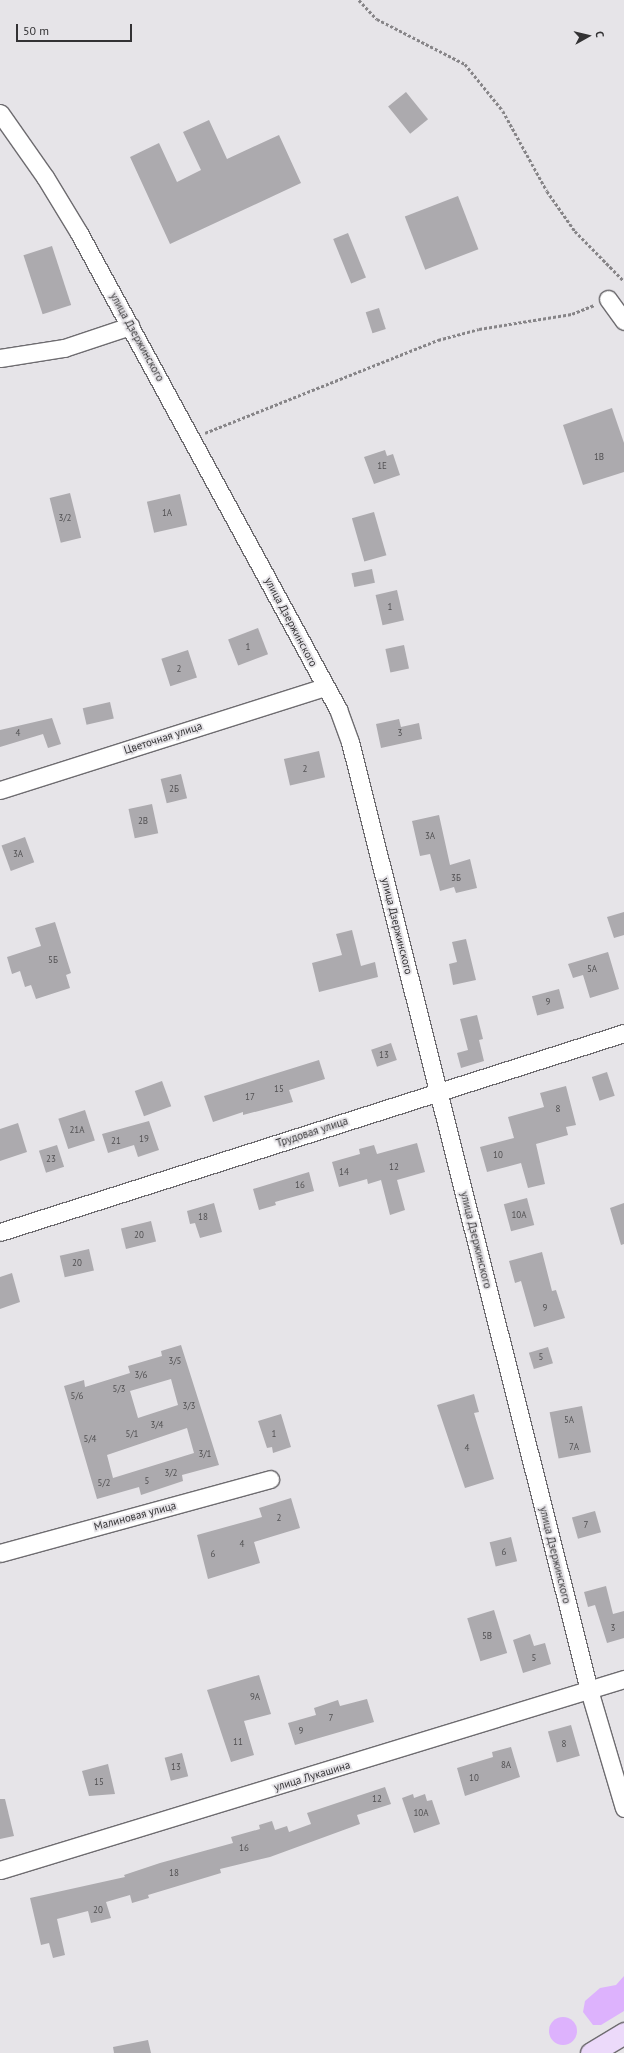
<!DOCTYPE html>
<html>
<head>
<meta charset="utf-8">
<style>
	body { margin:0 }
	#map { position:relative; width:624px; height:2053px; overflow:hidden; background:#e6e4e8; font-family:"PT Sans",sans-serif }
	div>[style] { position:absolute }
	.green>* { inset:0; background:#ddb2fd }
	.round { border-radius:50% }
	.building>* { inset:0; background:#acaaae; transform-origin:0 0 }
	.path>* { height:2.5px; margin-top:-1.25px; transform-origin:0; background:repeating-linear-gradient(90deg,#878588 0 3px,transparent 0 5px) }
	.roads { filter:drop-shadow(1px 0 #6e6c70) drop-shadow(-1px 0 #6e6c70) drop-shadow(0 1px #6e6c70) drop-shadow(0 -1px #6e6c70) }
	.minor>* { height:17px; margin:-8.5px; padding:0 8.5px; transform-origin:8.5px; border-radius:8.5px; background:#fff }
	.major>* { height:21px; margin:-10.5px; padding:0 10.5px; transform-origin:10.5px; border-radius:10.5px; background:#ecdafa }
	span { translate:-50% -50%; white-space:nowrap; text-align:center; line-height:1.15; -webkit-text-stroke:3.5px #e6e4e8; paint-order:stroke }
	.number-label { font-size:9px; color:#515052 }
	.number-label span { -webkit-text-stroke-width:0 }
	.street-label { font-size:11px; color:#333234 }
	.north { position:absolute; left:568px; top:16px; width:40px; height:40px; -webkit-text-stroke:3px #e6e4e8; paint-order:stroke; rotate:82deg; font-size:11px; font-weight:700; line-height:16px; text-align:center; color:#333234 }
	.north::after { content:''; display:block; margin:auto; width:14px; height:18px; background:#333234; clip-path:polygon(50% 0,100% 100%,50% 72%,0 100%) }
	.scale { position:absolute; left:16px; top:24px; width:116px; height:18px; box-sizing:border-box; border:2px solid #333234; border-top:0; padding-left:5px; font-size:12px; line-height:14px; white-space:nowrap; color:#333234; -webkit-text-stroke:3px #e6e4e8; paint-order:stroke }
</style>
</head>
<body>
<div id="map">
	<div class="green">
		<i style="clip-path:polygon(624px 1976px,624px 2011px,601px 2025px,593px 2025px,583px 2012px,585px 2001px,600px 1988px,616px 1985px)"></i>
		<i class="round" style="left:549px;top:2017px;width:28px;height:28px"></i>
	</div>
	<div class="building">
		<i style="left:406px;top:92px;width:35px;height:23px;rotate:51deg"></i>
		<i style="clip-path:polygon(209px 120px,227px 159px,279px 135px,301px 183px,170px 244px,130px 157px,159px 143px,177px 182px,201px 170px,183px 132px)"></i>
		<i style="left:458px;top:196px;width:57px;height:57px;rotate:69deg"></i>
		<i style="left:348px;top:233px;width:48px;height:16px;rotate:68deg"></i>
		<i style="left:52px;top:246px;width:62px;height:30px;rotate:72deg"></i>
		<i style="left:379px;top:308px;width:22px;height:14px;rotate:72deg"></i>
		<i style="clip-path:polygon(612px 408px,624px 443px,624px 472px,583px 485px,563px 425px)"></i>
		<i style="clip-path:polygon(385px 450px,387px 456px,393px 454px,400px 475px,374px 484px,364px 457px)"></i>
		<i style="left:70px;top:493px;width:46px;height:21px;rotate:76deg"></i>
		<i style="left:180px;top:494px;width:32px;height:34px;rotate:77deg"></i>
		<i style="left:374px;top:512px;width:45px;height:23px;rotate:74deg"></i>
		<i style="left:372px;top:569px;width:14px;height:21px;rotate:78deg"></i>
		<i style="left:397px;top:590px;width:31px;height:22px;rotate:77deg"></i>
		<i style="left:258px;top:628px;width:28px;height:32px;rotate:69deg"></i>
		<i style="left:404px;top:645px;width:24px;height:19px;rotate:78deg"></i>
		<i style="left:188px;top:650px;width:29px;height:28px;rotate:72deg"></i>
		<i style="left:110px;top:702px;width:17px;height:28px;rotate:77deg"></i>
		<i style="clip-path:polygon(52px 718px,61px 744px,48px 748px,43px 734px,0 747px,0 730px)"></i>
		<i style="clip-path:polygon(399px 719px,401px 727px,419px 723px,422px 739px,381px 748px,376px 724px)"></i>
		<i style="left:319px;top:751px;width:27px;height:36px;rotate:77deg"></i>
		<i style="left:181px;top:774px;width:25px;height:21px;rotate:76deg"></i>
		<i style="left:152px;top:804px;width:30px;height:24px;rotate:78deg"></i>
		<i style="clip-path:polygon(439px 815px,450px 865px,470px 859px,477px 888px,456px 893px,454px 887px,440px 891px,430px 854px,420px 856px,412px 821px)"></i>
		<i style="left:25px;top:837px;width:27px;height:25px;rotate:70deg"></i>
		<i style="clip-path:polygon(624px 912px,624px 935px,614px 938px,607px 917px)"></i>
		<i style="clip-path:polygon(55px 922px,71px 973px,66px 975px,70px 988px,36px 999px,31px 985px,25px 987px,20px 971px,12px 974px,7px 957px,41px 946px,35px 928px)"></i>
		<i style="clip-path:polygon(352px 930px,361px 966px,375px 962px,378px 977px,319px 992px,312px 963px,342px 955px,336px 934px)"></i>
		<i style="clip-path:polygon(466px 939px,476px 980px,453px 985px,449px 964px,457px 962px,452px 942px)"></i>
		<i style="clip-path:polygon(608px 952px,619px 989px,590px 998px,583px 975px,573px 978px,568px 964px)"></i>
		<i style="left:559px;top:989px;width:20px;height:28px;rotate:75deg"></i>
		<i style="clip-path:polygon(477px 1015px,483px 1039px,479px 1040px,484px 1061px,461px 1068px,457px 1053px,468px 1050px,460px 1019px)"></i>
		<i style="left:391px;top:1043px;width:18px;height:21px;rotate:71deg"></i>
		<i style="clip-path:polygon(319px 1060px,325px 1079px,289px 1090px,293px 1102px,243px 1115px,243px 1112px,213px 1122px,204px 1096px)"></i>
		<i style="left:607px;top:1072px;width:25px;height:16px;rotate:72deg"></i>
		<i style="left:162px;top:1081px;width:27px;height:29px;rotate:70deg"></i>
		<i style="clip-path:polygon(566px 1086px,576px 1125px,566px 1127px,568px 1135px,536px 1144px,545px 1184px,528px 1188px,521px 1163px,487px 1172px,480px 1147px,514px 1138px,508px 1117px,544px 1107px,540px 1093px)"></i>
		<i style="left:85px;top:1110px;width:32px;height:28px;rotate:72deg"></i>
		<i style="clip-path:polygon(149px 1121px,159px 1150px,138px 1157px,134px 1145px,108px 1153px,102px 1134px)"></i>
		<i style="clip-path:polygon(18px 1123px,27px 1152px,0 1161px,0 1129px)"></i>
		<i style="clip-path:polygon(417px 1143px,425px 1172px,397px 1180px,405px 1210px,390px 1215px,381px 1180px,368px 1184px,367px 1179px,339px 1187px,332px 1162px,360px 1154px,359px 1149px,374px 1145px,377px 1154px)"></i>
		<i style="left:57px;top:1145px;width:23px;height:19px;rotate:72deg"></i>
		<i style="clip-path:polygon(309px 1172px,314px 1191px,275px 1202px,276px 1205px,259px 1210px,253px 1189px)"></i>
		<i style="left:527px;top:1198px;width:28px;height:24px;rotate:75deg"></i>
		<i style="clip-path:polygon(214px 1203px,222px 1232px,200px 1238px,195px 1223px,190px 1224px,187px 1211px)"></i>
		<i style="clip-path:polygon(624px 1203px,624px 1244px,621px 1245px,610px 1208px)"></i>
		<i style="left:151px;top:1221px;width:21px;height:31px;rotate:76deg"></i>
		<i style="left:89px;top:1249px;width:22px;height:30px;rotate:77deg"></i>
		<i style="clip-path:polygon(542px 1252px,552px 1291px,556px 1290px,565px 1318px,534px 1327px,521px 1281px,515px 1283px,509px 1261px)"></i>
		<i style="clip-path:polygon(12px 1273px,20px 1302px,0 1309px,0 1277px)"></i>
		<i style="clip-path:polygon(evenodd,181px 1345px,219px 1465px,182px 1475px,183px 1481px,141px 1495px,139px 1487px,97px 1499px,64px 1386px,84px 1380px,85px 1387px,130px 1373px,128px 1366px,162px 1356px,161px 1351px,181px 1345px,171px 1379px,178px 1405px,138px 1418px,130px 1391px,171px 1379px,181px 1345px,187px 1428px,194px 1453px,113px 1478px,107px 1455px,187px 1428px)"></i>
		<i style="left:548px;top:1347px;width:17px;height:20px;rotate:73deg"></i>
		<i style="clip-path:polygon(474px 1394px,479px 1412px,474px 1413px,494px 1479px,465px 1488px,437px 1405px)"></i>
		<i style="left:582px;top:1406px;width:47px;height:33px;rotate:79deg"></i>
		<i style="clip-path:polygon(281px 1414px,291px 1447px,273px 1453px,272px 1447px,267px 1448px,258px 1421px)"></i>
		<i style="clip-path:polygon(291px 1498px,300px 1528px,254px 1542px,260px 1563px,208px 1579px,197px 1535px,262px 1517px,259px 1508px)"></i>
		<i style="left:595px;top:1511px;width:22px;height:24px;rotate:74deg"></i>
		<i style="left:511px;top:1537px;width:25px;height:22px;rotate:76deg"></i>
		<i style="clip-path:polygon(606px 1586px,613px 1614px,624px 1611px,624px 1638px,607px 1643px,595px 1605px,588px 1607px,584px 1592px)"></i>
		<i style="left:494px;top:1610px;width:45px;height:28px;rotate:73deg"></i>
		<i style="clip-path:polygon(530px 1634px,534px 1646px,545px 1643px,551px 1664px,523px 1673px,513px 1640px)"></i>
		<i style="clip-path:polygon(259px 1675px,271px 1714px,244px 1721px,254px 1755px,231px 1762px,207px 1690px)"></i>
		<i style="clip-path:polygon(367px 1699px,374px 1722px,295px 1745px,288px 1723px,316px 1715px,314px 1708px,338px 1700px,340px 1706px)"></i>
		<i style="left:571px;top:1725px;width:32px;height:24px;rotate:74deg"></i>
		<i style="clip-path:polygon(511px 1747px,520px 1777px,465px 1796px,457px 1768px,493px 1757px,492px 1752px)"></i>
		<i style="left:182px;top:1753px;width:24px;height:18px;rotate:75deg"></i>
		<i style="clip-path:polygon(108px 1764px,115px 1794px,89px 1796px,82px 1771px)"></i>
		<i style="clip-path:polygon(385px 1787px,391px 1804px,357px 1815px,360px 1824px,270px 1857px,220px 1869px,221px 1873px,148px 1895px,149px 1898px,132px 1903px,130px 1895px,106px 1902px,111px 1918px,91px 1923px,88px 1911px,57px 1919px,65px 1955px,53px 1958px,49px 1943px,41px 1945px,30px 1898px,125px 1877px,124px 1875px,160px 1863px,233px 1843px,231px 1837px,260px 1829px,259px 1825px,272px 1821px,275px 1830px,287px 1826px,289px 1832px,311px 1824px,307px 1813px)"></i>
		<i style="clip-path:polygon(413px 1794px,414px 1798px,425px 1794px,427px 1801px,432px 1800px,440px 1824px,414px 1833px,402px 1798px)"></i>
		<i style="clip-path:polygon(0 1799px,5px 1799px,14px 1836px,0 1839px)"></i>
		<i style="clip-path:polygon(148px 2040px,151px 2053px,114px 2053px,113px 2047px)"></i>
	</div>
	<div class="path">
		<i style="left:359px;top:0;width:26px;rotate:47deg"></i>
		<i style="left:377px;top:19px;width:99px;rotate:27.1deg"></i>
		<i style="left:465px;top:64px;width:60px;rotate:51deg"></i>
		<i style="left:503px;top:111px;width:91px;rotate:61.2deg"></i>
		<i style="left:547px;top:191px;width:49px;rotate:55deg"></i>
		<i style="left:575px;top:231px;width:70px;rotate:45.6deg"></i>
		<i style="left:205px;top:433px;width:251px;rotate:-21.8deg"></i>
		<i style="left:438px;top:340px;width:42px;rotate:-15deg"></i>
		<i style="left:479px;top:329px;width:94px;rotate:-9.2deg"></i>
		<i style="left:572px;top:314px;width:24px;rotate:-22deg"></i>
	</div>
	<div class="roads">
		<div class="minor">
			<i style="left:0;top:113px;width:78px;rotate:54.9deg"></i>
			<i style="left:45px;top:177px;width:66px;rotate:58.7deg"></i>
			<i style="left:79px;top:233px;width:542px;rotate:61.45deg"></i>
			<i style="left:338px;top:709px;width:35px;rotate:70deg"></i>
			<i style="left:350px;top:742px;width:978px;rotate:75.85deg"></i>
			<i style="left:589px;top:1690px;width:123px;rotate:73.5deg"></i>
			<i style="left:608px;top:299px;width:27px;rotate:54deg"></i>
			<i style="left:0;top:358px;width:65px;rotate:-8.9deg"></i>
			<i style="left:64px;top:348px;width:70px;rotate:-18.4deg"></i>
			<i style="left:0;top:790px;width:341px;rotate:-17.6deg"></i>
			<i style="left:0;top:1232px;width:655px;rotate:-17.69deg"></i>
			<i style="left:0;top:1553px;width:280px;rotate:-15.3deg"></i>
			<i style="left:0;top:1870px;width:653px;rotate:-17.02deg"></i>
		</div>
		<div class="major">
			<i style="left:591px;top:2053px;width:39px;rotate:-31deg"></i>
		</div>
	</div>
	<div class="number-label">
		<span style="left:599px;top:457px">1В</span>
		<span style="left:382px;top:466px">1Е</span>
		<span style="left:167px;top:513px">1А</span>
		<span style="left:65px;top:518px">3/2</span>
		<span style="left:390px;top:607px">1</span>
		<span style="left:248px;top:647px">1</span>
		<span style="left:179px;top:669px">2</span>
		<span style="left:18px;top:733px">4</span>
		<span style="left:400px;top:733px">3</span>
		<span style="left:305px;top:769px">2</span>
		<span style="left:174px;top:789px">2Б</span>
		<span style="left:143px;top:821px">2В</span>
		<span style="left:430px;top:836px">3А</span>
		<span style="left:18px;top:854px">3А</span>
		<span style="left:456px;top:878px">3Б</span>
		<span style="left:53px;top:960px">5Б</span>
		<span style="left:592px;top:969px">5А</span>
		<span style="left:548px;top:1002px">9</span>
		<span style="left:384px;top:1055px">13</span>
		<span style="left:279px;top:1089px">15</span>
		<span style="left:250px;top:1097px">17</span>
		<span style="left:558px;top:1109px">8</span>
		<span style="left:77px;top:1130px">21А</span>
		<span style="left:144px;top:1139px">19</span>
		<span style="left:116px;top:1141px">21</span>
		<span style="left:498px;top:1155px">10</span>
		<span style="left:51px;top:1159px">23</span>
		<span style="left:394px;top:1167px">12</span>
		<span style="left:344px;top:1172px">14</span>
		<span style="left:300px;top:1185px">16</span>
		<span style="left:519px;top:1215px">10А</span>
		<span style="left:203px;top:1217px">18</span>
		<span style="left:139px;top:1235px">20</span>
		<span style="left:77px;top:1263px">20</span>
		<span style="left:545px;top:1308px">9</span>
		<span style="left:541px;top:1357px">5</span>
		<span style="left:175px;top:1361px">3/5</span>
		<span style="left:141px;top:1375px">3/6</span>
		<span style="left:119px;top:1389px">5/3</span>
		<span style="left:77px;top:1396px">5/6</span>
		<span style="left:189px;top:1406px">3/3</span>
		<span style="left:569px;top:1420px">5А</span>
		<span style="left:157px;top:1425px">3/4</span>
		<span style="left:132px;top:1434px">5/1</span>
		<span style="left:274px;top:1434px">1</span>
		<span style="left:90px;top:1439px">5/4</span>
		<span style="left:574px;top:1447px">7А</span>
		<span style="left:467px;top:1448px">4</span>
		<span style="left:205px;top:1454px">3/1</span>
		<span style="left:171px;top:1473px">3/2</span>
		<span style="left:147px;top:1481px">5</span>
		<span style="left:104px;top:1483px">5/2</span>
		<span style="left:279px;top:1518px">2</span>
		<span style="left:586px;top:1525px">7</span>
		<span style="left:242px;top:1544px">4</span>
		<span style="left:504px;top:1552px">6</span>
		<span style="left:213px;top:1554px">6</span>
		<span style="left:613px;top:1628px">3</span>
		<span style="left:487px;top:1636px">5В</span>
		<span style="left:534px;top:1658px">5</span>
		<span style="left:255px;top:1697px">9А</span>
		<span style="left:331px;top:1718px">7</span>
		<span style="left:301px;top:1731px">9</span>
		<span style="left:238px;top:1742px">11</span>
		<span style="left:564px;top:1744px">8</span>
		<span style="left:506px;top:1765px">8А</span>
		<span style="left:176px;top:1767px">13</span>
		<span style="left:474px;top:1778px">10</span>
		<span style="left:99px;top:1782px">15</span>
		<span style="left:377px;top:1799px">12</span>
		<span style="left:421px;top:1813px">10А</span>
		<span style="left:244px;top:1848px">16</span>
		<span style="left:174px;top:1873px">18</span>
		<span style="left:98px;top:1910px">20</span>
	</div>
	<div class="street-label">
		<span style="left:137px;top:337px;rotate:61deg">улица Дзержинского</span>
		<span style="left:291px;top:622px;rotate:62deg">улица Дзержинского</span>
		<span style="left:163px;top:738px;rotate:-18deg">Цветочная улица</span>
		<span style="left:397px;top:926px;rotate:76deg">улица Дзержинского</span>
		<span style="left:312px;top:1132px;rotate:-18deg">Трудовая улица</span>
		<span style="left:476px;top:1240px;rotate:76deg">улица Дзержинского</span>
		<span style="left:135px;top:1516px;rotate:-15deg">Малиновая улица</span>
		<span style="left:555px;top:1555px;rotate:76deg">улица Дзержинского</span>
		<span style="left:312px;top:1776px;rotate:-17deg">улица Лукашина</span>
	</div>
	<div class="north">С</div>
	<div class="scale">50 m</div>
</div>
</body>
</html>
